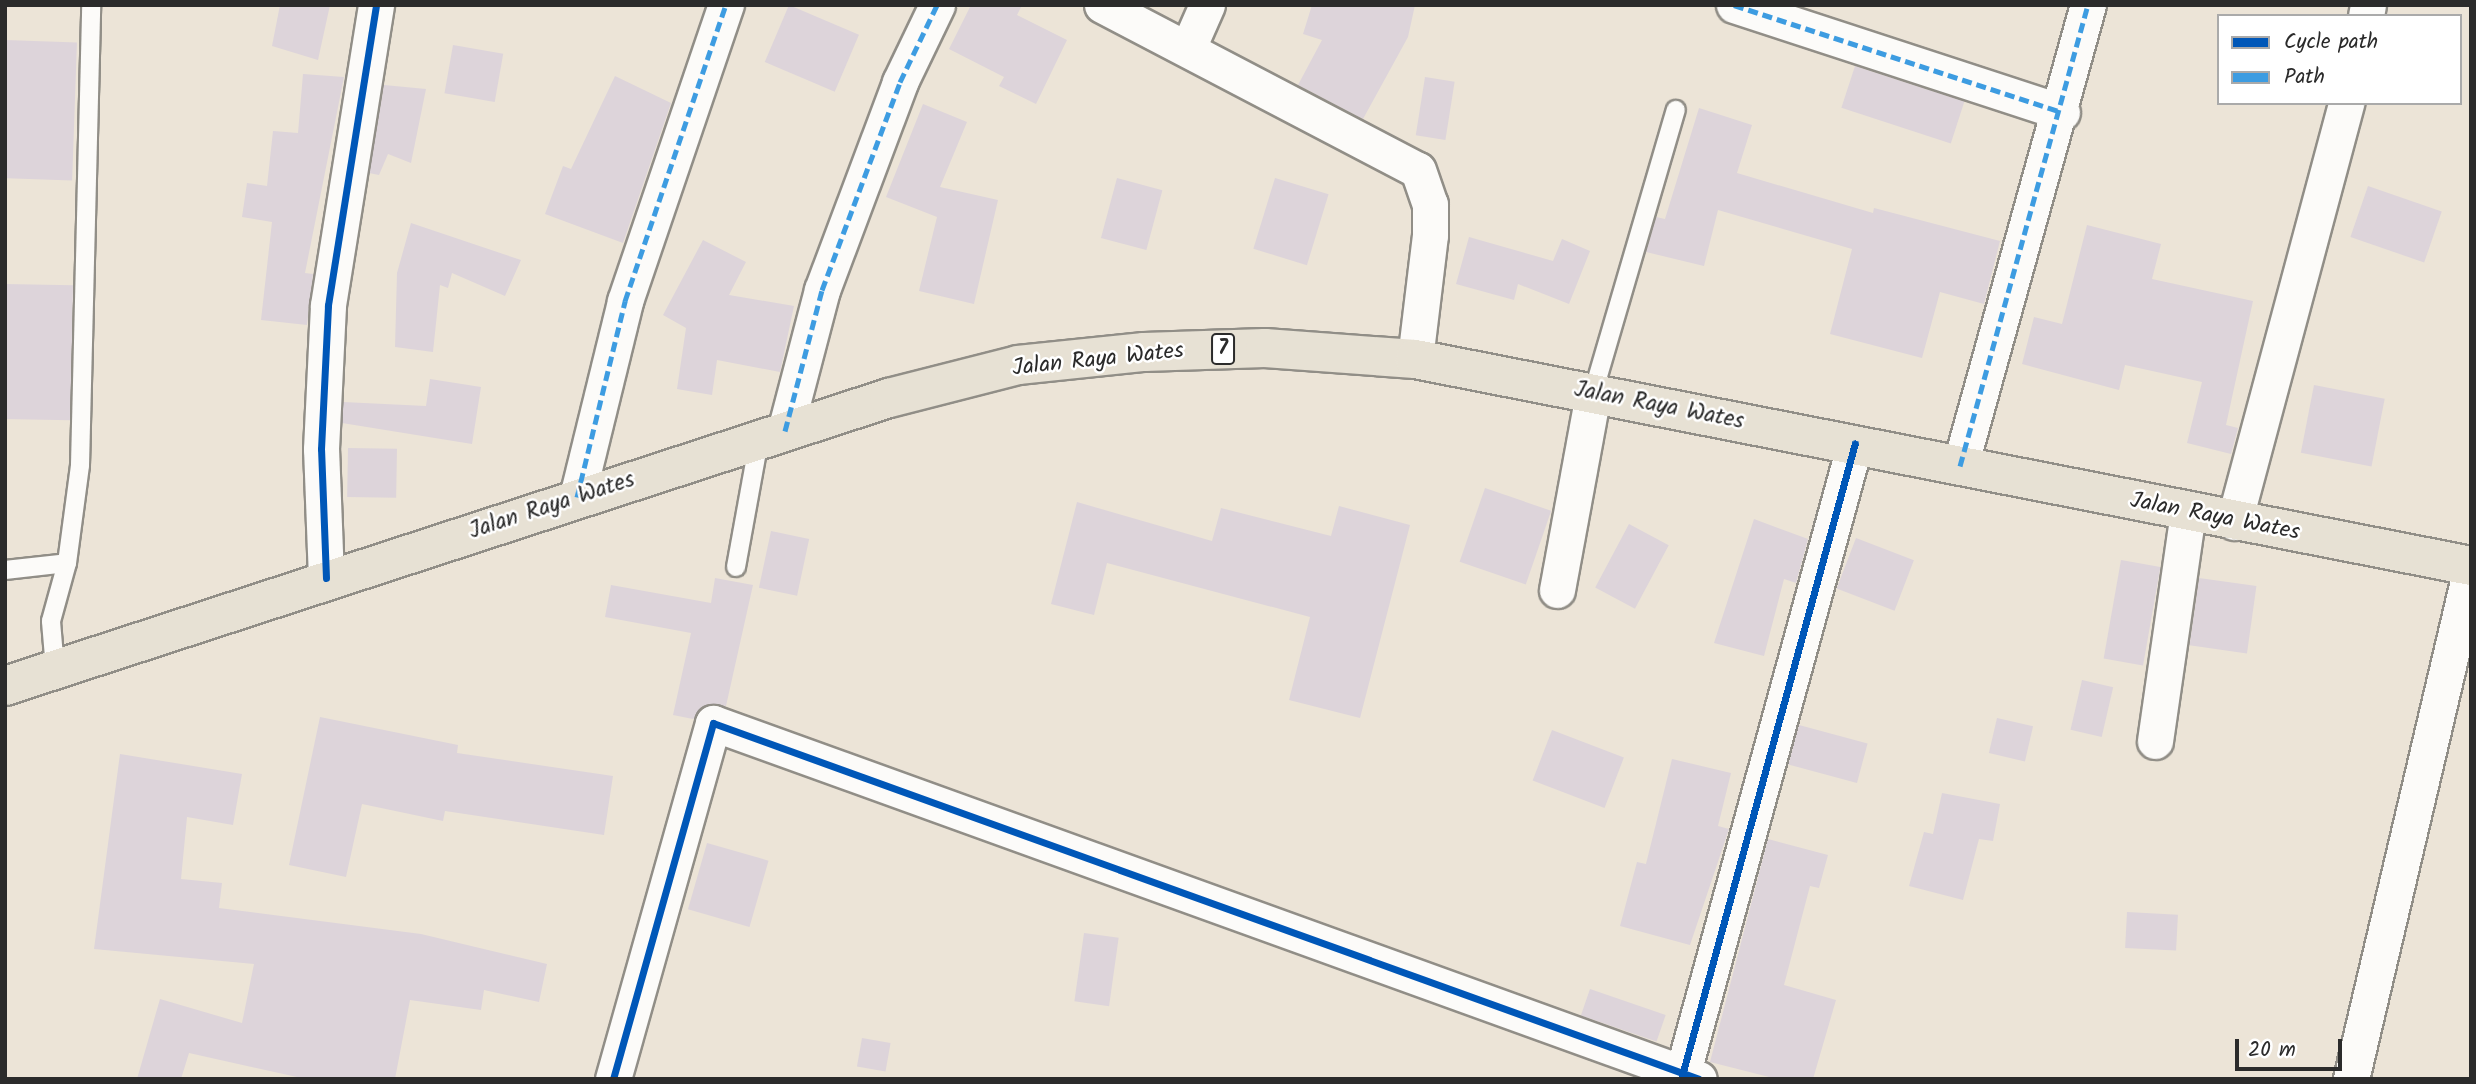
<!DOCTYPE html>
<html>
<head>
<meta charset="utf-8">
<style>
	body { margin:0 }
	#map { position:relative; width:2476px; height:1084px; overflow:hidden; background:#ece4d7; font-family:Kalam,sans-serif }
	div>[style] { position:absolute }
	.building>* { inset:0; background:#ddd4da; transform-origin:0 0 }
	.roads { filter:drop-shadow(2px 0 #918e87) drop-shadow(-2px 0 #918e87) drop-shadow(0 2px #918e87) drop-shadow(0 -2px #918e87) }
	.service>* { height:18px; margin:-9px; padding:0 9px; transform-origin:9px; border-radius:9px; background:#fcfbf9 }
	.minor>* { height:35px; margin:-17.5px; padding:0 17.5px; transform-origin:17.5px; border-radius:17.5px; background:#fcfbf9 }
	.trunk>* { height:38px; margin:-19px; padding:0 19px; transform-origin:19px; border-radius:19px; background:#e7e1d4 }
	.quiet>* { height:5px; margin-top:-2.5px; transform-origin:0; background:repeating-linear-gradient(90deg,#3d9ce1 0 10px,transparent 0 15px) }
	.cycleway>* { height:7px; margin:-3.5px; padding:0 3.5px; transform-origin:3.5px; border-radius:3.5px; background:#0057b8 }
	span { translate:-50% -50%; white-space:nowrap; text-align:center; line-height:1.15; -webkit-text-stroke:5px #fff; paint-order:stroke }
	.shield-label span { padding:2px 5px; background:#fff; border:2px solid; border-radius:5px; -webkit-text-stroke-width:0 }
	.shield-label { font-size:21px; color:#2b2b2b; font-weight:700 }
	.street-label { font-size:23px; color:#2b2b2b }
	.frame { position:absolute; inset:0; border:7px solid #2b2b2b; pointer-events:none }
	.legend { position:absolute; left:2217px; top:14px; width:245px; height:91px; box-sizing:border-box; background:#fff; border:2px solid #aaa; margin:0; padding:9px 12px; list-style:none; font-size:21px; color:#2b2b2b }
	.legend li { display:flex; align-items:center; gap:14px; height:35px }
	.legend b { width:35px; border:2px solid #aaa }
	.scale { position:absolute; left:2235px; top:1039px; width:107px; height:32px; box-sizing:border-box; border:4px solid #2b2b2b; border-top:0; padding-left:9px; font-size:21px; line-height:24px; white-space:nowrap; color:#2b2b2b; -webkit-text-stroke:5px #fff; paint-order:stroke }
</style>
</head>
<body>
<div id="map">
	<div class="building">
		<i style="clip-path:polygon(280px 5px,330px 5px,318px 60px,272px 46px)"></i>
		<i style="left:789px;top:5px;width:76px;height:62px;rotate:23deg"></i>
		<i style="clip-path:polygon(971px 5px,1022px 5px,1017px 15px,1067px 40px,1036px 104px,999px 86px,1004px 77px,949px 49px)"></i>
		<i style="clip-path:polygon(1312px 5px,1415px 5px,1408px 37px,1363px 119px,1298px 85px,1322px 40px,1303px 34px)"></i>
		<i style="left:5px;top:40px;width:72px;height:138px;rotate:2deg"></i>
		<i style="left:453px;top:45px;width:51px;height:49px;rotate:10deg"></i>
		<i style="left:1855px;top:66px;width:115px;height:44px;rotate:18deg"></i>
		<i style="clip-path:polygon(303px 74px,344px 77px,305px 273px,313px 274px,307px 325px,261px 320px,272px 222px,242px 217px,247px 183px,267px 186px,273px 131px,298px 133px)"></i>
		<i style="clip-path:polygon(615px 76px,671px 103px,623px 243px,545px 214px,563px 166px,571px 169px)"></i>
		<i style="left:1425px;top:77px;width:30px;height:59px;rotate:9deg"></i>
		<i style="clip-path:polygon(384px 85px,426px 89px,411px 163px,388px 154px,379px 175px,369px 173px)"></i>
		<i style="clip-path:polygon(923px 104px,967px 122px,940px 187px,998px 200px,974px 304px,919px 291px,937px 217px,886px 197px)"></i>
		<i style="clip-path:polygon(1699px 108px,1752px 125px,1737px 173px,1873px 213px,1874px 208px,2000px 241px,1984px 304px,1940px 292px,1922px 358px,1830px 334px,1852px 249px,1718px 210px,1704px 266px,1646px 252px,1656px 217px,1665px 219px)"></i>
		<i style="left:1117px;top:178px;width:47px;height:62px;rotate:15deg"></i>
		<i style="left:1275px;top:178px;width:56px;height:74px;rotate:17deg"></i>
		<i style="left:2368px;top:186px;width:78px;height:54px;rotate:19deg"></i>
		<i style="clip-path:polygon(411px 223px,521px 260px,505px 296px,452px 273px,448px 288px,440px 285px,433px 352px,395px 347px,397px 273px)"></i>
		<i style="clip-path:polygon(2087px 225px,2161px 244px,2152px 279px,2253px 301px,2226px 425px,2238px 428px,2231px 454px,2187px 443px,2202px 382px,2125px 365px,2119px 390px,2022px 364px,2034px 317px,2062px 324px)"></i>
		<i style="clip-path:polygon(1469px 237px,1553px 261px,1562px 239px,1590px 251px,1569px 304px,1518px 284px,1514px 300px,1456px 284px)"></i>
		<i style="clip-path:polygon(703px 240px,746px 262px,729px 295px,794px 306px,780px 372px,717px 360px,712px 395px,677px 389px,686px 328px,663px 315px)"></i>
		<i style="left:5px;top:284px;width:68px;height:135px;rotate:1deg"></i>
		<i style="clip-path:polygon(430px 379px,481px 387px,472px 444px,342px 423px,343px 402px,426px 406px)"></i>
		<i style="left:2314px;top:385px;width:72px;height:69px;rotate:11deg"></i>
		<i style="left:348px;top:448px;width:49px;height:49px;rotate:1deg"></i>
		<i style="left:1485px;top:488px;width:70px;height:78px;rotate:19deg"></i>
		<i style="clip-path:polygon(1077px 502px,1212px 541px,1221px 508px,1331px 536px,1339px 506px,1410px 525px,1360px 718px,1289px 700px,1310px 617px,1107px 563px,1094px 615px,1051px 604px)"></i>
		<i style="clip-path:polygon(1754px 519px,1808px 539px,1796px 583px,1784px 579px,1764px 656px,1714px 643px)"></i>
		<i style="left:1629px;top:524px;width:45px;height:72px;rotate:28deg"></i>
		<i style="left:771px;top:531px;width:39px;height:58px;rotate:12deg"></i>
		<i style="left:1856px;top:538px;width:62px;height:54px;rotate:21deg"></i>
		<i style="left:2121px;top:560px;width:40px;height:100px;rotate:10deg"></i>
		<i style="clip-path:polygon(715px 578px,753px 585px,726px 706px,708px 704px,693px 719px,673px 715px,691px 633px,605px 617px,611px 585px,711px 603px)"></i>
		<i style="left:2199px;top:578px;width:58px;height:68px;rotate:8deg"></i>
		<i style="left:2082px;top:680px;width:32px;height:51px;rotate:13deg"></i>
		<i style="clip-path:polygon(320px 717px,458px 745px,457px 753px,613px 776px,604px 835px,445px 811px,443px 821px,362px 804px,346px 877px,289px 865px)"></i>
		<i style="left:1997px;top:718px;width:37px;height:36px;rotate:13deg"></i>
		<i style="left:1799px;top:725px;width:71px;height:41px;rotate:15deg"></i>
		<i style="left:1552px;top:730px;width:77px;height:54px;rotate:21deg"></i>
		<i style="clip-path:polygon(120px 754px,242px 774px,233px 825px,187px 817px,181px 879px,222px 883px,219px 908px,421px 934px,547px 964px,539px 1002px,484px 990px,481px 1010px,410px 1000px,395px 1079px,306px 1079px,189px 1053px,181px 1079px,137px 1079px,160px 999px,242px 1023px,254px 964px,94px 949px)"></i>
		<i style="clip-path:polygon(1672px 759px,1731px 773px,1718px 826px,1729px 829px,1690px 945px,1620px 926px,1637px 862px,1646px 864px)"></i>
		<i style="clip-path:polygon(1942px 793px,2000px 804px,1993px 841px,1979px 839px,1963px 900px,1909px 886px,1924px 832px,1933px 834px)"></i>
		<i style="clip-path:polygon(1768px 839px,1828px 855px,1819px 888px,1810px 886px,1784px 985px,1836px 1000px,1813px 1079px,1777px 1079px,1710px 1062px)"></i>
		<i style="left:707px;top:843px;width:64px;height:69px;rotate:16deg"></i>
		<i style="left:2127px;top:912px;width:51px;height:36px;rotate:3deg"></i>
		<i style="left:1084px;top:933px;width:35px;height:69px;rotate:8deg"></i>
		<i style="left:1590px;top:989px;width:80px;height:28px;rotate:19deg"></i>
		<i style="left:862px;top:1038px;width:29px;height:29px;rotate:10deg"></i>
	</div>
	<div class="roads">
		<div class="service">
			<i style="left:1593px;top:393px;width:295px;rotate:-73.7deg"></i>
			<i style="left:736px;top:567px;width:129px;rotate:-79.7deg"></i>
			<i style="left:5px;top:570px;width:62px;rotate:-6.4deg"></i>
			<i style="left:55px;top:669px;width:48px;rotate:-94.8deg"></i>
			<i style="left:51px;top:621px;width:60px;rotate:-74.6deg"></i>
			<i style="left:67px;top:563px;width:99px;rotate:-82.4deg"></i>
			<i style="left:80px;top:465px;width:460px;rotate:-88.6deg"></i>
		</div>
		<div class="minor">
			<i style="left:1102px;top:5px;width:356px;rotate:27.6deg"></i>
			<i style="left:1418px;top:170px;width:36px;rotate:71deg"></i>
			<i style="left:1430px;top:204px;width:31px;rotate:90deg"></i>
			<i style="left:1430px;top:235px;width:125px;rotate:96.9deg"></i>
			<i style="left:1734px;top:5px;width:345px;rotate:18.1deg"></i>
			<i style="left:2366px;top:16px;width:11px;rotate:-80deg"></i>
			<i style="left:1188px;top:48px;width:47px;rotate:-66.2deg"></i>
			<i style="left:785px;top:431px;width:146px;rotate:-75.3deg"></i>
			<i style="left:822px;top:290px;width:222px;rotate:-69.4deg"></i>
			<i style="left:900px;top:82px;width:85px;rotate:-64.3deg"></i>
			<i style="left:1960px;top:466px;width:478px;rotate:-74.5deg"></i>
			<i style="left:577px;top:497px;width:202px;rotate:-76.2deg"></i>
			<i style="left:625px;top:301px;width:313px;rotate:-71.2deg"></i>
			<i style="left:2234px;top:522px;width:434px;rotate:-75deg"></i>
			<i style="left:326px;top:578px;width:129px;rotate:-92.2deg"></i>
			<i style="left:321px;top:449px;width:144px;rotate:-87.2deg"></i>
			<i style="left:328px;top:305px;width:304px;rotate:-80.9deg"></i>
			<i style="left:1557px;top:590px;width:200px;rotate:-79.6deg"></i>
			<i style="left:2155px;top:741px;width:231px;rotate:-81.8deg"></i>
			<i style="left:613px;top:1079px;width:370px;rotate:-74.3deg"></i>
			<i style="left:713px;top:723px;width:1048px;rotate:19.85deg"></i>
			<i style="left:1681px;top:1079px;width:659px;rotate:-74.7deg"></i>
			<i style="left:2351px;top:1079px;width:525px;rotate:-76.78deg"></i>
		</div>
		<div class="trunk">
			<i style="left:5px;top:686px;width:930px;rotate:-18.05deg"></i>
			<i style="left:889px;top:398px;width:133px;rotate:-14.3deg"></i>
			<i style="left:1018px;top:365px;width:127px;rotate:-5.9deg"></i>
			<i style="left:1144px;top:352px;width:121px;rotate:-1.9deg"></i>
			<i style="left:1265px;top:348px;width:150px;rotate:4.2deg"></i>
			<i style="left:1415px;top:359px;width:1076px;rotate:11.09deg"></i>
		</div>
	</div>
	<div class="quiet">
		<i style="left:1734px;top:5px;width:345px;rotate:18.1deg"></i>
		<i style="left:785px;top:431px;width:146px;rotate:-75.3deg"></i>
		<i style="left:822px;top:290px;width:222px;rotate:-69.4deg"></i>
		<i style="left:900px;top:82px;width:85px;rotate:-64.3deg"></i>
		<i style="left:1960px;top:466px;width:478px;rotate:-74.5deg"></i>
		<i style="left:577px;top:497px;width:202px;rotate:-76.2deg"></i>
		<i style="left:625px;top:301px;width:313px;rotate:-71.2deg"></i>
	</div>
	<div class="cycleway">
		<i style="left:326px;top:578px;width:129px;rotate:-92.2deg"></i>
		<i style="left:321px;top:449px;width:144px;rotate:-87.2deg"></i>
		<i style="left:328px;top:305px;width:304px;rotate:-80.9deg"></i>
		<i style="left:613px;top:1079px;width:370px;rotate:-74.3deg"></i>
		<i style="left:713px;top:723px;width:1048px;rotate:19.85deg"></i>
		<i style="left:1681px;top:1079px;width:659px;rotate:-74.7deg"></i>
	</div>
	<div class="shield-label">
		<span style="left:1223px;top:349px">7</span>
	</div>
	<div class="street-label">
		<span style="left:1098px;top:360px;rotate:-6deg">Jalan Raya Wates</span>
		<span style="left:1659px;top:406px;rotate:11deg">Jalan Raya Wates</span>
		<span style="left:552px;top:506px;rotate:-18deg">Jalan Raya Wates</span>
		<span style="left:2215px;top:517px;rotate:11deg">Jalan Raya Wates</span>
	</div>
	<div class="frame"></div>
	<ul class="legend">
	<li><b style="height:9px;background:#0057b8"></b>Cycle path</li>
	<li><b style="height:9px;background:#3d9ce1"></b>Path</li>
	</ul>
	<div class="scale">20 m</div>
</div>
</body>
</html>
